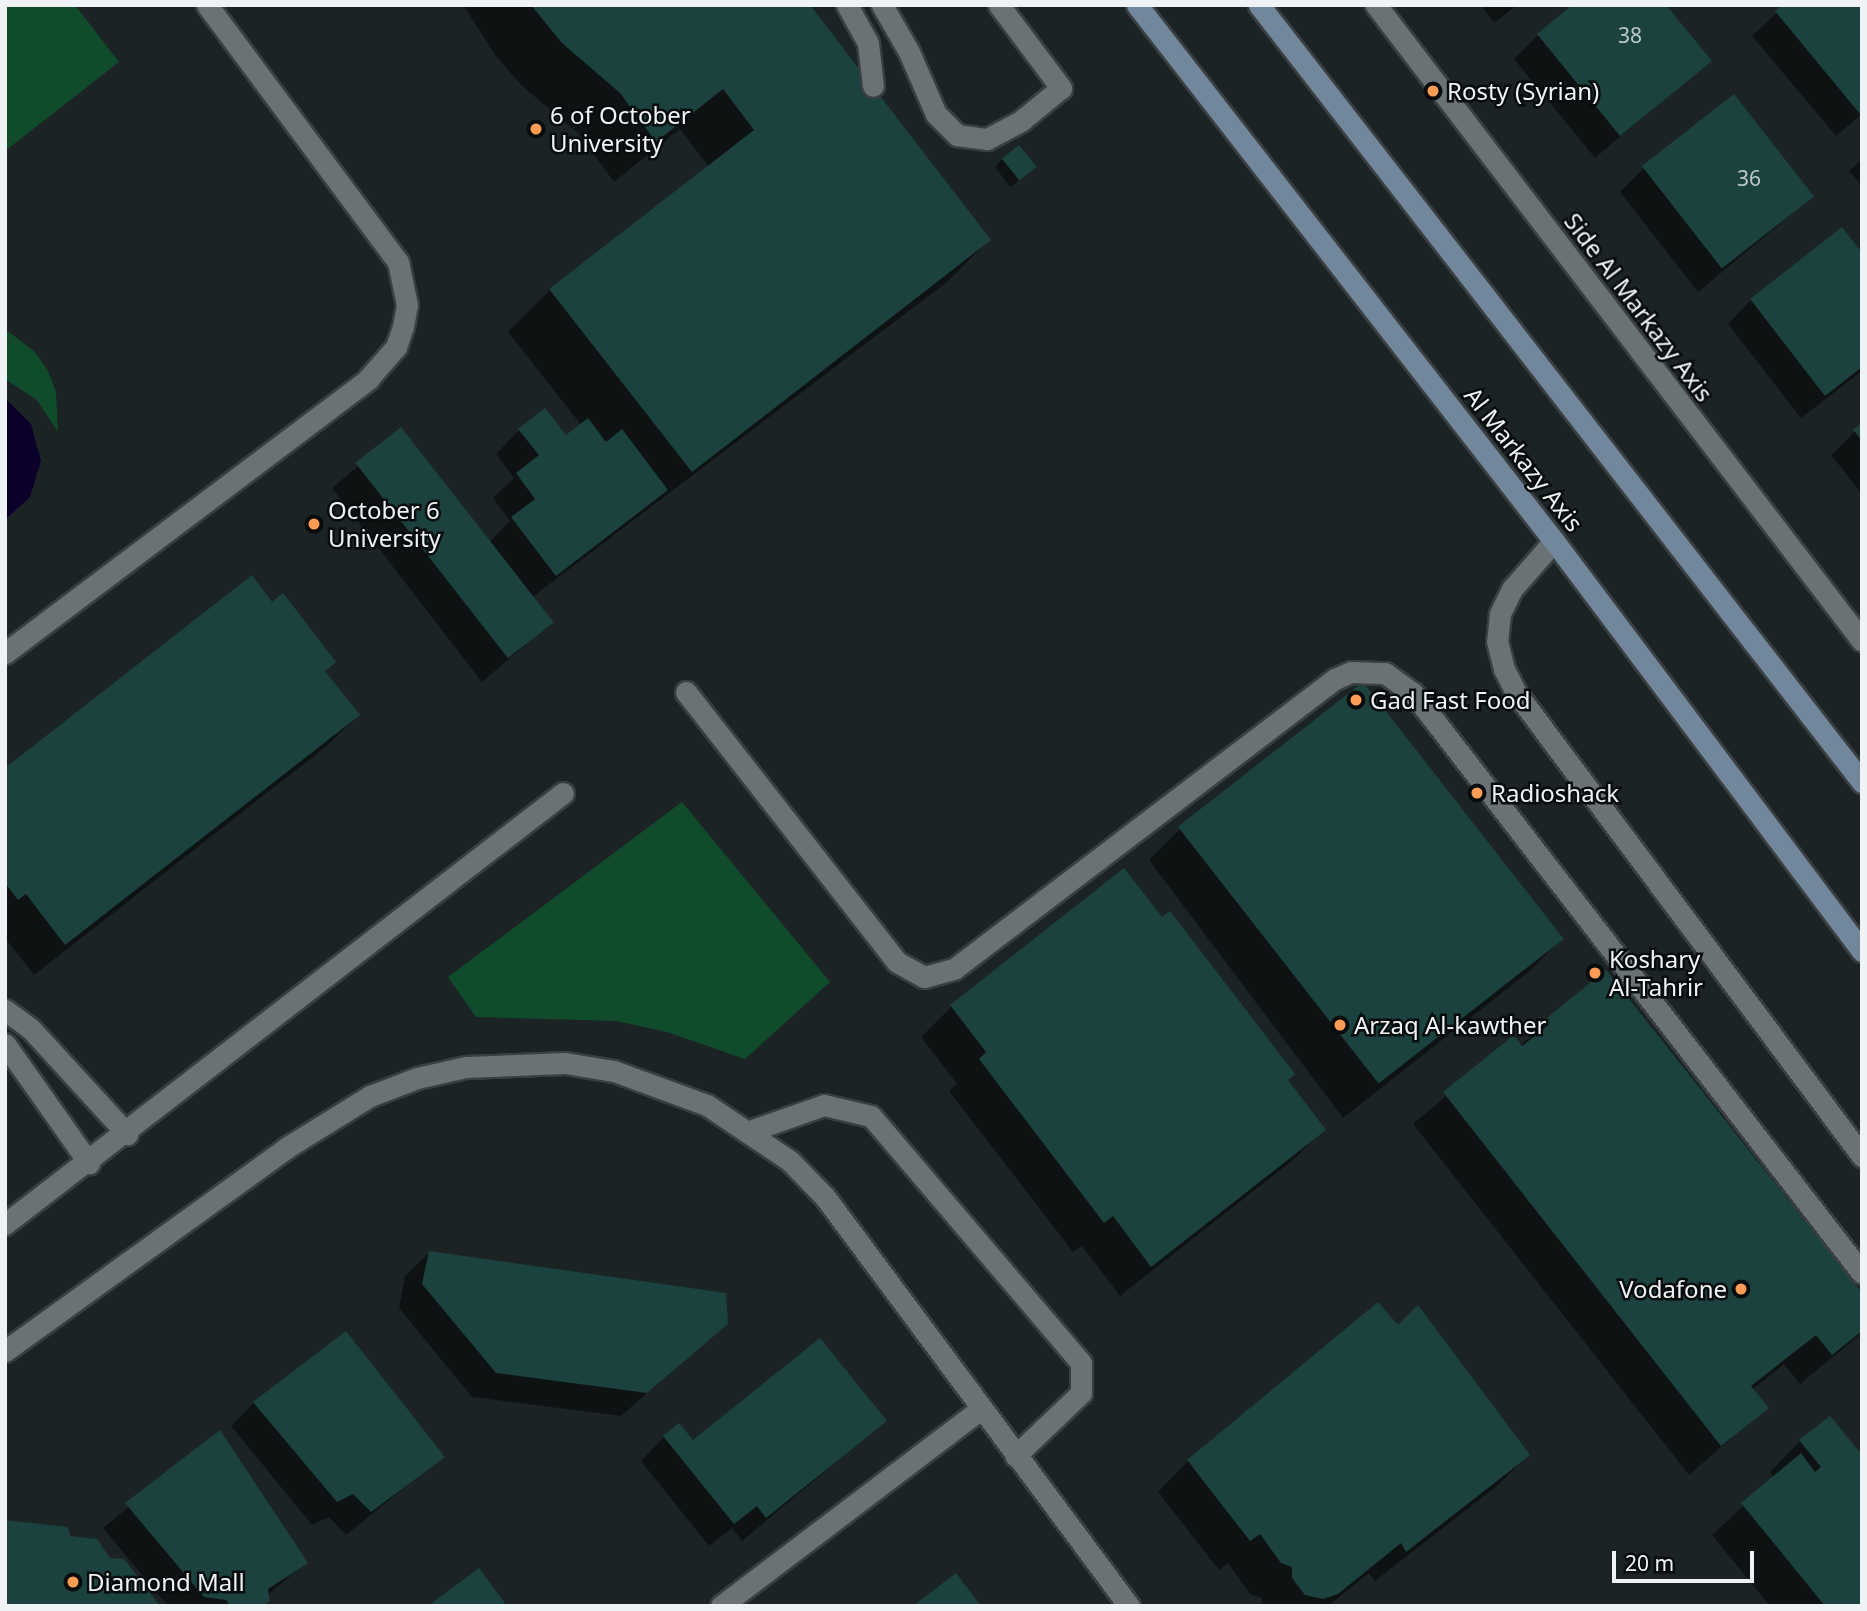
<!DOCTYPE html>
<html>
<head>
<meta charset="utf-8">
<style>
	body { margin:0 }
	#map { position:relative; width:1867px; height:1611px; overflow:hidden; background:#1c2325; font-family:"Noto Sans",sans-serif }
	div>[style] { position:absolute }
	.green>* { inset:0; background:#104b2c }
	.water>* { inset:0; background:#0b002a }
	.shadow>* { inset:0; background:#0007 }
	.building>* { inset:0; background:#1b423f; transform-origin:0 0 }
	.roads { filter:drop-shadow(2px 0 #393f41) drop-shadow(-2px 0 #393f41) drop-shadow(0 2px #393f41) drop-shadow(0 -2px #393f41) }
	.lane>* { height:21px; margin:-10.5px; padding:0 10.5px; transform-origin:10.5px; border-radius:10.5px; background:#6a7275 }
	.street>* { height:21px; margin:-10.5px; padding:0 10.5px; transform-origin:10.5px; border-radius:10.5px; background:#6a7275 }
	.secondary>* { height:21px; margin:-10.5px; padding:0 10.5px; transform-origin:10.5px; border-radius:10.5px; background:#73879c }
	.dots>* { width:19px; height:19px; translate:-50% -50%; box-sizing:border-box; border:4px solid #090c0d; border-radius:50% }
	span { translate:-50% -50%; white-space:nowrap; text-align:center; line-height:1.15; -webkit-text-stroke:5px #090c0d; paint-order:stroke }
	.number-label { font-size:21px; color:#bac7c8 }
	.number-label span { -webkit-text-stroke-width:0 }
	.poi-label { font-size:24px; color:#eff3f5 }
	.left { translate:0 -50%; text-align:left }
	.right { translate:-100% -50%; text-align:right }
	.street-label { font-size:24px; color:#eff3f5 }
	.frame { position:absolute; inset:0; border:7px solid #eff3f5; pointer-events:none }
	.scale { position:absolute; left:1612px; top:1551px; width:142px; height:32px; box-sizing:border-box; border:4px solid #eff3f5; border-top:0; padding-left:9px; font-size:21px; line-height:24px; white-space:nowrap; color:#eff3f5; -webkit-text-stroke:5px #090c0d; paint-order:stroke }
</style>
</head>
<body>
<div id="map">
	<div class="green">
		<i style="clip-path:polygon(5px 5px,75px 5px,119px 62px,5px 151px)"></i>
		<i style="clip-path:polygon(5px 329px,35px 352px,48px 371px,56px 392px,58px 432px,37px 400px,5px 379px)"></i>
		<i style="clip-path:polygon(682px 802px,830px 982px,745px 1059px,667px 1032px,616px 1021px,476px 1017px,448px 977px)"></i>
	</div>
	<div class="water">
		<i style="clip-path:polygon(5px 398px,31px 424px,41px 461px,30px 497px,5px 520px)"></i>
	</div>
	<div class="shadow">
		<i style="clip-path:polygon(463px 5px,808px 5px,989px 240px,947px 282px,531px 598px,551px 623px,482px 682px,332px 488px,401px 430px,488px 543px,510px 521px,493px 498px,514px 478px,496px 454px,519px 430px,566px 438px,582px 426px,508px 332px,550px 290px,709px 167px,680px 129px,614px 182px,579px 134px,521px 85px,496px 56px)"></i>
		<i style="clip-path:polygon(1481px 5px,1517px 5px,1494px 23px)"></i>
		<i style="clip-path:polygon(1785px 5px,1862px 5px,1862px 114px,1836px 136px,1752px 36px)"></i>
		<i style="clip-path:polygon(1538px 35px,1709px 61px,1595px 158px,1514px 59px)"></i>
		<i style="clip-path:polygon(1002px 159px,1027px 174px,1010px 187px,995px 167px)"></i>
		<i style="clip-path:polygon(1862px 159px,1862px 186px,1849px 171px)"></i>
		<i style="clip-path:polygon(1643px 169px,1812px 197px,1698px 292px,1620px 192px)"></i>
		<i style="clip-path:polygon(1862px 256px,1862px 371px,1801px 418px,1728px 324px,1751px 300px)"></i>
		<i style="clip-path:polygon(1862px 425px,1862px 494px,1831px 455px)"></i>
		<i style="clip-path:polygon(272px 604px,334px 662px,324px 672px,358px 715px,327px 746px,34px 975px,5px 938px,5px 771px)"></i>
		<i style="clip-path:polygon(1363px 684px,1561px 939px,1531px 970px,1343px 1118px,1149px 860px,1180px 829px)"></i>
		<i style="clip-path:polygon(1606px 973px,1862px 1296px,1862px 1333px,1800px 1384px,1784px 1364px,1752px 1390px,1766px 1408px,1689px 1475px,1413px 1124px,1514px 1038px,1520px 1046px)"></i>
		<i style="clip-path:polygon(952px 1006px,1286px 1081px,1324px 1130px,1293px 1160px,1120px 1296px,1082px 1246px,1073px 1252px,949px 1091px,957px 1084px,921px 1037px)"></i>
		<i style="clip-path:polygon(429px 1253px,726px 1323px,621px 1416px,472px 1397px,399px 1308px,405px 1276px)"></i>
		<i style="clip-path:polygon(254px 1403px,442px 1457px,346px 1535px,329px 1517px,312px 1525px,231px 1426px)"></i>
		<i style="clip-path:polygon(885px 1421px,742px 1541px,732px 1528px,709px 1546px,641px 1461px,664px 1437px,693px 1443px)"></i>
		<i style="clip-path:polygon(219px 1433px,306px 1562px,267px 1596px,263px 1606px,168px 1606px,103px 1528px)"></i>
		<i style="clip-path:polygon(1800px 1441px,1862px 1453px,1862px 1606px,1770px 1606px,1712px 1535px,1774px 1478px,1770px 1472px)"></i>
		<i style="clip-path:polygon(1528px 1455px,1497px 1486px,1375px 1581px,1369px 1573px,1328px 1606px,1262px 1606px,1262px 1598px,1250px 1594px,1228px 1563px,1219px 1570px,1158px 1492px,1188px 1461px)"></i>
	</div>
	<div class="building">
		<i style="clip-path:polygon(531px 5px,810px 5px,991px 240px,692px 472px,549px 289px,754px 130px,723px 89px,656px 142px,620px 93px,562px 43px)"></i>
		<i style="clip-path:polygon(1572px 5px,1666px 5px,1712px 61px,1620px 136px,1537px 34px)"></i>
		<i style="clip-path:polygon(1782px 5px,1862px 5px,1860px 114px,1775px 11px)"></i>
		<i style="left:1734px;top:94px;width:130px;height:117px;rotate:52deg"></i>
		<i style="left:1019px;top:145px;width:28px;height:22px;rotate:51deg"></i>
		<i style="clip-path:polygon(1842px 227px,1862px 253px,1862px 367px,1825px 396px,1750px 299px)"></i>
		<i style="clip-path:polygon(545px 408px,566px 435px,588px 418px,606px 442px,622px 429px,668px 490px,556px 576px,511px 517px,535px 499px,516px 473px,539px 455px,518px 429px)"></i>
		<i style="clip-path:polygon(1862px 423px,1862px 440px,1853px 430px)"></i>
		<i style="left:401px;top:427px;width:248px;height:58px;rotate:52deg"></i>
		<i style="clip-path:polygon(252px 575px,272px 602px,283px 593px,336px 662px,325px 671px,360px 715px,65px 945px,26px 894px,18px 900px,5px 883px,5px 768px)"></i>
		<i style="left:1363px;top:682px;width:326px;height:235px;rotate:52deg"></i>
		<i style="clip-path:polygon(1124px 868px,1162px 917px,1170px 911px,1295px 1074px,1288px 1080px,1326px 1130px,1151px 1267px,1113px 1216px,1104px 1223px,979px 1059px,986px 1052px,950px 1005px)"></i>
		<i style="clip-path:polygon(1606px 970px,1862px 1293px,1862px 1331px,1832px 1355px,1816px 1335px,1751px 1386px,1769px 1408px,1721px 1446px,1443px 1092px,1514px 1035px,1522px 1046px,1547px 1026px,1542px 1022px)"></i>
		<i style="clip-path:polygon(429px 1251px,726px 1293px,728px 1324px,647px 1393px,496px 1373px,422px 1284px)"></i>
		<i style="clip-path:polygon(1378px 1302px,1398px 1325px,1418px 1305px,1530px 1455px,1406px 1552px,1401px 1543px,1338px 1594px,1323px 1599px,1305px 1595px,1292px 1578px,1292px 1567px,1281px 1563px,1260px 1534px,1250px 1541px,1187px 1460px)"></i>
		<i style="clip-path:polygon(346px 1331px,445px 1457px,371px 1512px,353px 1494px,337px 1502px,253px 1402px)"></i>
		<i style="clip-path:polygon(820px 1338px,887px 1421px,766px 1518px,757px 1506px,734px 1524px,663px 1436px,679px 1423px,693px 1440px)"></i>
		<i style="clip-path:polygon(1830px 1416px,1862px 1455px,1862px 1606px,1825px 1606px,1741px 1503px,1801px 1453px,1815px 1472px,1821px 1467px,1799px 1440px)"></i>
		<i style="clip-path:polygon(220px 1430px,308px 1563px,268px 1589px,270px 1601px,262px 1606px,230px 1606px,226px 1600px,204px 1597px,125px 1503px)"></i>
		<i style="clip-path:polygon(5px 1520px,68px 1527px,70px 1536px,97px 1539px,110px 1558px,124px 1559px,160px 1606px,5px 1606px)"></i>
		<i style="clip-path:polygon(479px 1568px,507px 1606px,428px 1606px)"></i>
		<i style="clip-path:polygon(956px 1573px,981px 1606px,913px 1606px)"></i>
	</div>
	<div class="roads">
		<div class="lane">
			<i style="left:847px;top:5px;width:43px;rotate:61.1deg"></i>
			<i style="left:868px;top:43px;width:43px;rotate:83.4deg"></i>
			<i style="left:882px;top:5px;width:54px;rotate:60.1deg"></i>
			<i style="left:909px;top:52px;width:68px;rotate:66.5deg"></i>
			<i style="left:936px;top:114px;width:30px;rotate:45deg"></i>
			<i style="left:957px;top:135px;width:30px;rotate:8deg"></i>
			<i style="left:987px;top:139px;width:40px;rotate:-28deg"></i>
			<i style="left:1022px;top:120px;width:50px;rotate:-39.4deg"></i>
			<i style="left:1554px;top:541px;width:64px;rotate:131.2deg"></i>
			<i style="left:1512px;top:589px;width:28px;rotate:116deg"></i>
			<i style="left:1500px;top:614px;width:27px;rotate:96deg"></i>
			<i style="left:1497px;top:641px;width:29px;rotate:76deg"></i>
			<i style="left:1504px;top:669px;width:28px;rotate:63deg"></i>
			<i style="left:1517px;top:694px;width:577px;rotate:53.25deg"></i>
			<i style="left:5px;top:653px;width:455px;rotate:-37deg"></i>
			<i style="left:368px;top:379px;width:43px;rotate:-48.8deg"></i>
			<i style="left:396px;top:347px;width:21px;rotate:-71deg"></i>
			<i style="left:403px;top:327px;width:22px;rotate:-80deg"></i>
			<i style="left:407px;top:305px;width:44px;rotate:-101.8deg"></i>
			<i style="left:398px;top:262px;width:320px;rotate:-126.6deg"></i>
			<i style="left:686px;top:692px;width:343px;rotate:52deg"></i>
			<i style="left:897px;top:962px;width:31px;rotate:29deg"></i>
			<i style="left:924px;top:977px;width:31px;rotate:-15deg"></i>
			<i style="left:954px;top:969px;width:479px;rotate:-37.3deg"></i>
			<i style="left:1335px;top:679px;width:17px;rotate:-24deg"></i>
			<i style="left:1351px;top:672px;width:34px;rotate:2deg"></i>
			<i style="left:1385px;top:673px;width:34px;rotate:36deg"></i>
			<i style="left:1413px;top:693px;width:733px;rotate:52.26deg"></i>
			<i style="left:5px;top:1010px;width:31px;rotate:36deg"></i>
			<i style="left:30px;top:1028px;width:144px;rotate:47.5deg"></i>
			<i style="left:5px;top:1044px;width:146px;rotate:54.8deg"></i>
			<i style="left:750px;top:1131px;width:78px;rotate:-19.4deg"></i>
			<i style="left:824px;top:1105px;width:48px;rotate:13.2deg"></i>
			<i style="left:871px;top:1116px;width:324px;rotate:49.6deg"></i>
			<i style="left:1081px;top:1363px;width:30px;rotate:90deg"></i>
			<i style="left:1081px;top:1393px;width:91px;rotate:136.3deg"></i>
			<i style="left:721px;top:1606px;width:324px;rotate:-37.2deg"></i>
		</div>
		<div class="street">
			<i style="left:999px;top:5px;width:104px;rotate:53.2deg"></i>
			<i style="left:1376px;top:5px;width:800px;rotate:52.61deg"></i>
			<i style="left:5px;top:1224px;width:705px;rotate:-37.68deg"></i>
			<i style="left:5px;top:1351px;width:347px;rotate:-35.8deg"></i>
			<i style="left:286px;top:1148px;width:99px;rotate:-31.8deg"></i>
			<i style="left:370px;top:1096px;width:50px;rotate:-21deg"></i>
			<i style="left:417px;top:1078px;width:50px;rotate:-12.7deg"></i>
			<i style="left:466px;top:1067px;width:99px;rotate:-2.3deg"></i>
			<i style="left:565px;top:1063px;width:50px;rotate:9.3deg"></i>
			<i style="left:614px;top:1071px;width:99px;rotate:20.1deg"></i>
			<i style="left:707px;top:1105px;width:100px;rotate:34deg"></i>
			<i style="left:790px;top:1161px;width:50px;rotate:45.8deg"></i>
			<i style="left:825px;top:1197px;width:510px;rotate:53.38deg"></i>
		</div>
		<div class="secondary">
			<i style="left:1137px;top:5px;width:679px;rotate:52.12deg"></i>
			<i style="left:1554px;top:541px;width:513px;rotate:53.09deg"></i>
			<i style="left:1259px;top:5px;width:984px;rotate:52.19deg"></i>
		</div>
	</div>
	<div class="dots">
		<i style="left:1433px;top:91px;background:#fd9d55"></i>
		<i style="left:536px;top:129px;background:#fd9d55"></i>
		<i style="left:314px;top:524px;background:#fd9d55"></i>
		<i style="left:1356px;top:700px;background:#fd9d55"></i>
		<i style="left:1477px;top:793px;background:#fd9d55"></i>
		<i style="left:1595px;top:973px;background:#fd9d55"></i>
		<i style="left:1340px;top:1025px;background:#fd9d55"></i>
		<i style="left:1741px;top:1289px;background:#fd9d55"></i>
		<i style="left:73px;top:1582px;background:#fd9d55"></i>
	</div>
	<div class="number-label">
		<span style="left:1630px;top:35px">38</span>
		<span style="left:1749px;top:178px">36</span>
	</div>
	<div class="poi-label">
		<span class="left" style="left:1447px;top:91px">Rosty (Syrian)</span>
		<span class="left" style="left:550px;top:129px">6 of October<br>University</span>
		<span class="left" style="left:328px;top:524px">October 6<br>University</span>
		<span class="left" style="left:1370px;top:700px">Gad Fast Food</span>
		<span class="left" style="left:1491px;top:793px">Radioshack</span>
		<span class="left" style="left:1609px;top:973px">Koshary<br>Al-Tahrir</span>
		<span class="left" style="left:1354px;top:1025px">Arzaq Al-kawther</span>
		<span class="right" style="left:1727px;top:1289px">Vodafone</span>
		<span class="left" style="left:87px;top:1582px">Diamond Mall</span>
	</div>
	<div class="street-label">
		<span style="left:1639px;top:307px;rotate:53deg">Side Al Markazy Axis</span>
		<span style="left:1524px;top:459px;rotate:52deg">Al Markazy Axis</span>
	</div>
	<div class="frame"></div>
	<div class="scale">20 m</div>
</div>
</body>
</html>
